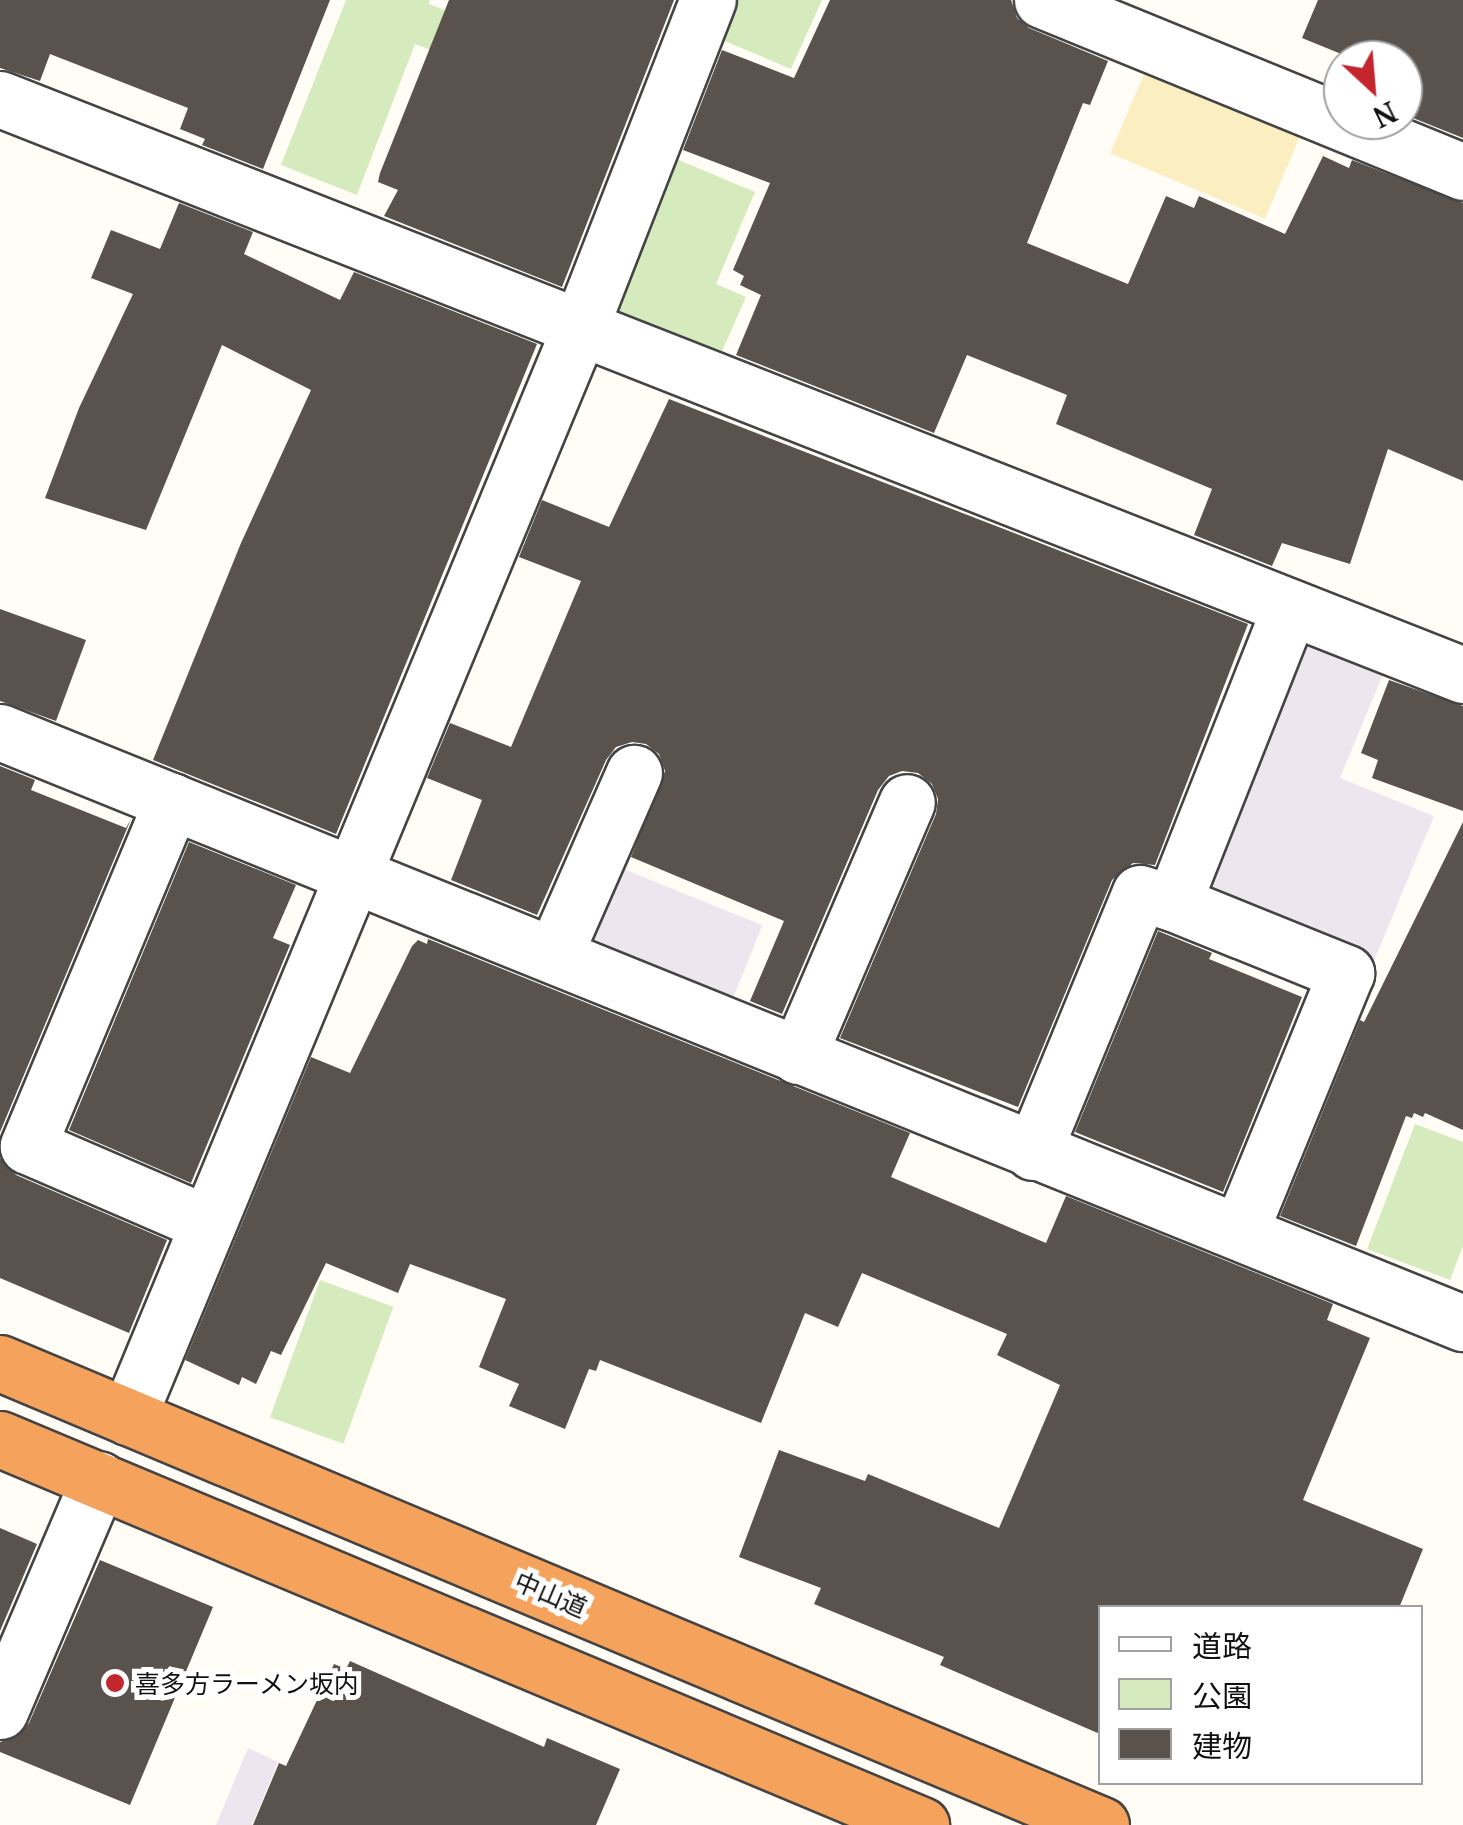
<!DOCTYPE html>
<html>
<head>
<meta charset="utf-8">
<style>
	body { margin:0 }
	#map { position:relative; width:1463px; height:1825px; overflow:hidden; background:#fffdf5; font-family:"Noto Serif","Noto Sans JP",serif }
	div>[style] { position:absolute }
	.industrial>* { inset:0; background:#eee6ef; transform-origin:0 0 }
	.green>* { inset:0; background:#d5ebbd; transform-origin:0 0 }
	.sand>* { inset:0; background:#fbeec1; transform-origin:0 0 }
	.building>* { inset:0; background:#5a524d }
	.roads { filter:drop-shadow(2px 0 #444) drop-shadow(-2px 0 #444) drop-shadow(0 2px #444) drop-shadow(0 -2px #444) }
	.minor>* { height:55px; margin:-27.5px; padding:0 27.5px; transform-origin:27.5px; border-radius:27.5px; background:#fff }
	.highway>* { height:55px; margin:-27.5px; padding:0 27.5px; transform-origin:27.5px; border-radius:27.5px; background:#f5a25d }
	.dots>* { width:28px; height:28px; translate:-50% -50%; box-sizing:border-box; border:5px solid #fff; border-radius:50% }
	span { translate:-50% -50%; white-space:nowrap; text-align:center; line-height:1.15; -webkit-text-stroke:10px #fff; paint-order:stroke }
	.street-label { font-size:25px; color:#111 }
	.poi-label { font-size:25px; color:#111 }
	.left { translate:0 -50%; text-align:left }
	.legend { position:absolute; left:1098px; top:1605px; width:325px; height:180px; box-sizing:border-box; background:#fff; border:2px solid #a0a0a0; margin:0; padding:12px 18px; list-style:none; font-size:30px; color:#111 }
	.legend li { display:flex; align-items:center; gap:20px; height:50px }
	.legend b { width:50px; border:2px solid #a0a0a0 }
	.north { position:absolute; left:1323px; top:40px; width:100px; height:100px; box-sizing:border-box; background:#fff; border:2px solid #a0a0a0; border-radius:50%; rotate:154deg; font-size:28px; font-weight:700; line-height:40px; text-align:center; color:#111 }
	.north::after { content:''; display:block; margin:auto; width:35px; height:45px; background:#c4262e; clip-path:polygon(50% 0,100% 100%,50% 72%,0 100%) }
</style>
</head>
<body>
<div id="map">
	<div class="industrial">
		<i style="clip-path:polygon(1310px 635px,1386px 667px,1340px 778px,1434px 816px,1371px 968px,1201px 899px)"></i>
		<i style="left:616px;top:866px;width:158px;height:90px;rotate:22deg"></i>
		<i style="clip-path:polygon(248px 1748px,278px 1762px,252px 1825px,216px 1825px)"></i>
	</div>
	<div class="green">
		<i style="clip-path:polygon(346px 0,430px 0,429px 4px,540px 46px,524px 86px,415px 44px,357px 195px,281px 165px)"></i>
		<i style="clip-path:polygon(737px 0,822px 0,791px 69px,720px 39px)"></i>
		<i style="clip-path:polygon(674px 158px,755px 192px,716px 284px,746px 297px,720px 356px,609px 310px)"></i>
		<i style="clip-path:polygon(1415px 1124px,1463px 1142px,1463px 1246px,1450px 1280px,1367px 1249px)"></i>
		<i style="left:320px;top:1280px;width:78px;height:146px;rotate:20deg"></i>
	</div>
	<div class="sand">
		<i style="left:1149px;top:62px;width:168px;height:99px;rotate:23deg"></i>
	</div>
	<div class="building">
		<i style="clip-path:polygon(0 0,330px 0,263px 169px,202px 145px,205px 139px,180px 129px,188px 108px,50px 54px,40px 81px,0 68px)"></i>
		<i style="clip-path:polygon(449px 0,674px 0,562px 287px,384px 216px,398px 190px,378px 182px,380px 173px)"></i>
		<i style="clip-path:polygon(830px 0,1011px 0,1017px 18px,1029px 28px,1108px 61px,1090px 105px,1083px 103px,1027px 243px,1128px 284px,1166px 196px,1194px 208px,1199px 196px,1285px 234px,1323px 156px,1349px 168px,1352px 160px,1463px 203px,1463px 481px,1388px 449px,1350px 564px,1282px 543px,1272px 566px,1194px 535px,1212px 489px,1056px 424px,1067px 395px,967px 355px,934px 433px,736px 355px,761px 295px,740px 285px,744px 276px,733px 270px,770px 183px,683px 150px,722px 50px,794px 78px)"></i>
		<i style="clip-path:polygon(1318px 0,1463px 0,1463px 138px,1403px 114px,1403px 60px,1356px 60px,1302px 38px)"></i>
		<i style="clip-path:polygon(179px 203px,253px 232px,244px 254px,340px 300px,354px 272px,537px 344px,336px 834px,153px 760px,241px 543px,311px 390px,222px 345px,146px 530px,45px 498px,79px 408px,133px 294px,91px 278px,111px 230px,160px 249px)"></i>
		<i style="clip-path:polygon(669px 399px,1248px 624px,1155px 865px,1133px 863px,1112px 880px,1018px 1107px,840px 1038px,936px 814px,938px 799px,932px 784px,918px 773px,902px 771px,889px 776px,878px 790px,782px 1014px,750px 1001px,784px 921px,631px 857px,665px 771px,659px 754px,646px 744px,632px 742px,616px 747px,606px 760px,537px 915px,451px 880px,482px 800px,427px 778px,450px 723px,511px 747px,581px 581px,519px 557px,542px 500px,609px 527px)"></i>
		<i style="clip-path:polygon(0 609px,86px 640px,56px 721px,0 701px)"></i>
		<i style="clip-path:polygon(1389px 680px,1463px 706px,1463px 811px,1372px 778px,1378px 760px,1361px 753px)"></i>
		<i style="clip-path:polygon(0 766px,35px 780px,31px 790px,126px 828px,131px 819px,0 1132px)"></i>
		<i style="clip-path:polygon(1463px 822px,1463px 1130px,1425px 1113px,1423px 1117px,1414px 1113px,1412px 1118px,1406px 1116px,1356px 1246px,1280px 1216px,1360px 1020px,1364px 1022px,1373px 1004px)"></i>
		<i style="clip-path:polygon(189px 842px,296px 885px,273px 938px,290px 945px,191px 1183px,69px 1130px)"></i>
		<i style="clip-path:polygon(1158px 931px,1212px 953px,1209px 959px,1302px 997px,1223px 1192px,1075px 1132px)"></i>
		<i style="clip-path:polygon(428px 939px,910px 1133px,891px 1177px,1046px 1243px,1066px 1196px,1333px 1304px,1327px 1320px,1370px 1338px,1303px 1500px,1423px 1549px,1399px 1608px,1100px 1608px,1100px 1734px,940px 1665px,944px 1657px,814px 1604px,821px 1588px,739px 1557px,779px 1450px,865px 1481px,868px 1474px,999px 1528px,1060px 1385px,997px 1355px,1007px 1334px,862px 1273px,838px 1327px,805px 1313px,761px 1423px,600px 1360px,596px 1371px,589px 1369px,565px 1429px,509px 1406px,519px 1384px,479px 1367px,506px 1299px,410px 1264px,398px 1293px,326px 1263px,281px 1355px,271px 1351px,256px 1384px,242px 1377px,239px 1385px,185px 1360px,311px 1057px,350px 1073px,412px 946px,418px 940px,427px 944px)"></i>
		<i style="clip-path:polygon(0 1158px,16px 1175px,167px 1240px,129px 1333px,0 1278px)"></i>
		<i style="clip-path:polygon(0 1528px,37px 1544px,0 1631px)"></i>
		<i style="clip-path:polygon(100px 1560px,213px 1607px,130px 1805px,0 1752px,0 1742px,18px 1736px,29px 1723px)"></i>
		<i style="clip-path:polygon(350px 1661px,544px 1747px,547px 1738px,620px 1769px,596px 1825px,253px 1825px,279px 1763px,286px 1766px,334px 1664px,346px 1669px)"></i>
	</div>
	<div class="roads">
		<div class="minor">
			<i style="left:1042px;top:0;width:455px;rotate:22.2deg"></i>
			<i style="left:0;top:99px;width:1572px;rotate:21.49deg"></i>
			<i style="left:0;top:732px;width:1578px;rotate:22deg"></i>
			<i style="left:172px;top:801px;width:374px;rotate:112.7deg"></i>
			<i style="left:28px;top:1146px;width:196px;rotate:23.4deg"></i>
			<i style="left:1173px;top:903px;width:318px;rotate:-68.4deg"></i>
			<i style="left:554px;top:955px;width:199px;rotate:-66.3deg"></i>
			<i style="left:798px;top:1056px;width:276px;rotate:-66.8deg"></i>
			<i style="left:1033px;top:1152px;width:280px;rotate:-67.6deg"></i>
			<i style="left:1140px;top:893px;width:34px;rotate:17deg"></i>
			<i style="left:1173px;top:903px;width:187px;rotate:22deg"></i>
			<i style="left:1346px;top:973px;width:280px;rotate:112.3deg"></i>
			<i style="left:128px;top:1417px;width:1182px;rotate:-67.47deg"></i>
			<i style="left:581px;top:325px;width:349px;rotate:-68.7deg"></i>
			<i style="left:0;top:1711px;width:252px;rotate:-66.9deg"></i>
		</div>
		<div class="highway">
			<i style="left:0;top:1363px;width:1194px;rotate:22.76deg"></i>
			<i style="left:0;top:1439px;width:999px;rotate:22.74deg"></i>
		</div>
	</div>
	<div class="dots">
		<i style="left:115px;top:1683px;background:#c4262e"></i>
	</div>
	<div class="street-label">
		<span style="left:551px;top:1594px;rotate:23deg">中山道</span>
	</div>
	<div class="poi-label">
		<span class="left" style="left:135px;top:1683px">喜多方ラーメン坂内</span>
	</div>
	<ul class="legend">
	<li><b style="height:12px;background:#fff"></b>道路</li>
	<li><b style="height:28px;background:#d5ebbd"></b>公園</li>
	<li><b style="height:28px;background:#5a524d"></b>建物</li>
	</ul>
	<div class="north">N</div>
</div>
</body>
</html>
